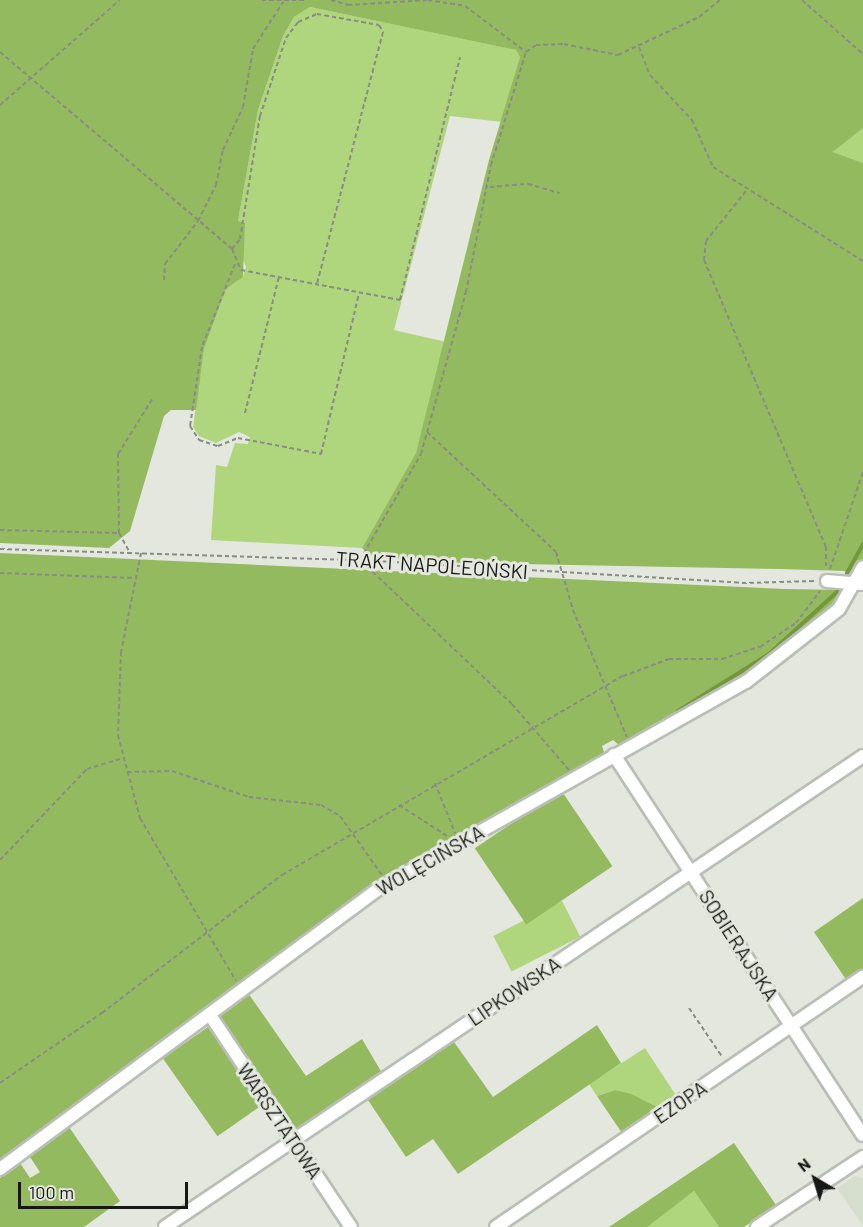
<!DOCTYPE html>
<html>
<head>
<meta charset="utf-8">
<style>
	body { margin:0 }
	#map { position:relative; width:863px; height:1227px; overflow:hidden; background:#e3e7de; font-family:Barlow,sans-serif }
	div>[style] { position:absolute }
	.built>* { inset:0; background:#d6dece }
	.green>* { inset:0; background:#afd57d; transform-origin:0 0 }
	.forest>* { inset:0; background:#93ba5e; transform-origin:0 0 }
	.stream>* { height:4px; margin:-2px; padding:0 2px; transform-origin:2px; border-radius:2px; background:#73983c }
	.path>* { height:2px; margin-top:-1px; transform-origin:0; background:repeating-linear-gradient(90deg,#898c85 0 4.5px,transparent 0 7.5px) }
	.roads { filter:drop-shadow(2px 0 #babeb6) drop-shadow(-2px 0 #babeb6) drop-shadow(0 2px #babeb6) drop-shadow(0 -2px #babeb6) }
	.minor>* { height:12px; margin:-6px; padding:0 6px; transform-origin:6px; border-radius:6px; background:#fff }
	span { translate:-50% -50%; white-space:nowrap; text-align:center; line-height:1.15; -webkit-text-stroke:6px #e3e7de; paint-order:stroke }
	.street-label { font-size:20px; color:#171815 }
	.north { position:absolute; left:785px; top:1149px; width:60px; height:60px; -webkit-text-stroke:4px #e3e7de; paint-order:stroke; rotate:322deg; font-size:16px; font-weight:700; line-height:24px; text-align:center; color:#171815 }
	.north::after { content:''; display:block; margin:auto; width:21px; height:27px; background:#171815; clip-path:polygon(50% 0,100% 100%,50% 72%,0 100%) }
	.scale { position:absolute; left:18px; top:1182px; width:170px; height:27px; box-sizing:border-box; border:3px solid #171815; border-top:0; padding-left:8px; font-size:18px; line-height:21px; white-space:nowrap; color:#171815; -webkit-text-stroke:4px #e3e7de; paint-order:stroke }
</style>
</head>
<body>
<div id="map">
	<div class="built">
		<i style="clip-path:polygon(855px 1176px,863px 1178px,863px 1226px,837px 1188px)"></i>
	</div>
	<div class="green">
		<i style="clip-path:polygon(310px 7px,517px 50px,520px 57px,502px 122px,450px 116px,394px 330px,446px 342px,416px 454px,362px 548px,211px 540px,216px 465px,227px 467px,235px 443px,248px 444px,250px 437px,239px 432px,216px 443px,199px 436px,193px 427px,204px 349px,226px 289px,243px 277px,246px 267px,240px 251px,245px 223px,238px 221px,258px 110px,283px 36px,294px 17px)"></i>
		<i style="clip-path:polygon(863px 128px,863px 163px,833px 152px)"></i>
		<i style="left:562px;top:901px;width:40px;height:77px;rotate:63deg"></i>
		<i style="clip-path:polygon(645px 1048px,677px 1097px,659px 1108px,615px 1090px,597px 1096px,589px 1084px)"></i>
		<i style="clip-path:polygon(694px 1191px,719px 1227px,647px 1227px,646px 1226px)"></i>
	</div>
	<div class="forest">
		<i style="clip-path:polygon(0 0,863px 0,863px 128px,833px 152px,863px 163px,863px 562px,855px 576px,844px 571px,781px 569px,464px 563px,373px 557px,362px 548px,416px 453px,489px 160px,520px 57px,516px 50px,310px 7px,294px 17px,283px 36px,258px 110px,238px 221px,245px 223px,243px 277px,226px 289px,204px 349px,196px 410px,171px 410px,164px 416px,130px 531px,109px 548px,0 543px)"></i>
		<i style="clip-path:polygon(0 553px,785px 589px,847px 590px,838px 605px,744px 680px,620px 746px,613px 740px,602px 746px,605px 755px,370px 890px,0 1161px)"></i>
		<i style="left:561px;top:790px;width:92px;height:104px;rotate:56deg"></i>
		<i style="clip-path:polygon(863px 898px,863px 970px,847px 981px,814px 932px)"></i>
		<i style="clip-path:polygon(248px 993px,306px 1076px,362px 1039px,382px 1073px,294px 1131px,218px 1015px)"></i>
		<i style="clip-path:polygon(597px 1025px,621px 1063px,458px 1174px,433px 1139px,406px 1157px,368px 1100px,454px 1042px,493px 1097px)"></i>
		<i style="left:208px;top:1027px;width:95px;height:55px;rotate:55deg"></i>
		<i style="clip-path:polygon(615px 1090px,631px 1094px,659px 1108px,622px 1133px,597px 1096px)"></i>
		<i style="clip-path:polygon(69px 1127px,120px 1201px,84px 1227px,0 1227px,0 1178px,20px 1163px,30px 1178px,40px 1172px,30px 1157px)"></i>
		<i style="clip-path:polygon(734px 1143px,776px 1205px,744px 1227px,719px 1227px,694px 1191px,647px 1227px,609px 1227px)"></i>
	</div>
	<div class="stream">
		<i style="left:847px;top:573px;width:33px;rotate:-61deg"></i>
		<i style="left:678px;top:711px;width:107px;rotate:-32.1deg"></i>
		<i style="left:769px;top:654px;width:92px;rotate:-42.4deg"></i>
	</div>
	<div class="path">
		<i style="left:262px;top:0;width:43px"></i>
		<i style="left:331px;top:0;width:18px;rotate:16deg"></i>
		<i style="left:348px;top:5px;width:80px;rotate:-3.6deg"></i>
		<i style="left:428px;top:0;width:37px;rotate:9deg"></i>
		<i style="left:465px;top:6px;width:76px;rotate:37deg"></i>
		<i style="left:802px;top:0;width:81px;rotate:41.5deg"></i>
		<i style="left:639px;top:47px;width:30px;rotate:69deg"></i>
		<i style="left:650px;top:75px;width:62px;rotate:47deg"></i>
		<i style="left:692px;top:120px;width:51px;rotate:65.9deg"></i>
		<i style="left:713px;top:167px;width:177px;rotate:32.1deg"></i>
		<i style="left:0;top:52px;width:304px;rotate:40.3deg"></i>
		<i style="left:232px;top:249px;width:23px;rotate:67deg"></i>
		<i style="left:241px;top:270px;width:162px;rotate:10.7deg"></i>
		<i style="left:400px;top:300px;width:250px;rotate:-76.1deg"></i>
		<i style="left:0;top:105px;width:159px;rotate:-41.2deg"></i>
		<i style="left:490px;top:187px;width:38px;rotate:-5deg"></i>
		<i style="left:528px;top:184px;width:33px;rotate:16deg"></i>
		<i style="left:746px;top:191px;width:64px;rotate:128.7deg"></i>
		<i style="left:706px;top:241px;width:19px;rotate:96deg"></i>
		<i style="left:704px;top:260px;width:312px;rotate:67deg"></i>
		<i style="left:826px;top:547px;width:22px;rotate:90deg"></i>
		<i style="left:232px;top:249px;width:13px;rotate:-51deg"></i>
		<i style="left:240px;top:239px;width:125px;rotate:-80.8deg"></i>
		<i style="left:260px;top:116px;width:82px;rotate:-71.6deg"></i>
		<i style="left:286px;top:38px;width:20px;rotate:-53deg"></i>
		<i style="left:298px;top:22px;width:21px;rotate:-23deg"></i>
		<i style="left:317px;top:14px;width:63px;rotate:10.1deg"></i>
		<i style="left:379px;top:25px;width:8px;rotate:60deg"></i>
		<i style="left:383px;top:32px;width:260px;rotate:104.7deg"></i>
		<i style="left:235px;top:264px;width:89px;rotate:111.7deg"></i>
		<i style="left:202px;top:347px;width:80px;rotate:98.6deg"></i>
		<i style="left:190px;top:426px;width:17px;rotate:57deg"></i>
		<i style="left:199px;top:440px;width:20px;rotate:18deg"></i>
		<i style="left:218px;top:446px;width:22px;rotate:-22deg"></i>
		<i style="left:238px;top:438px;width:85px;rotate:10.9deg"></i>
		<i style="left:321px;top:454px;width:165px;rotate:-76.7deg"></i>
		<i style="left:164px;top:280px;width:16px;rotate:-86deg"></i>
		<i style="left:165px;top:264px;width:54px;rotate:-52.5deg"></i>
		<i style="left:198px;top:221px;width:40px;rotate:-63.4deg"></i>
		<i style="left:216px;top:185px;width:36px;rotate:-79deg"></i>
		<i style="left:223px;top:150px;width:47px;rotate:-65.1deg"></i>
		<i style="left:243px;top:107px;width:59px;rotate:-80.2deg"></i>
		<i style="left:253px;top:49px;width:56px;rotate:-57.4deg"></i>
		<i style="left:245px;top:413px;width:140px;rotate:-76deg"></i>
		<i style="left:427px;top:432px;width:176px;rotate:42.9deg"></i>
		<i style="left:556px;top:552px;width:60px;rotate:73.7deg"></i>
		<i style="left:573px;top:610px;width:138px;rotate:67deg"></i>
		<i style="left:0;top:530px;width:119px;rotate:1.4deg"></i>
		<i style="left:119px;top:533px;width:23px;rotate:61deg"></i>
		<i style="left:119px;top:533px;width:79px;rotate:-90.7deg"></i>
		<i style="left:118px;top:454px;width:66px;rotate:-58deg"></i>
		<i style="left:0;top:549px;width:360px;rotate:1.8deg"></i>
		<i style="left:360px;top:560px;width:383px;rotate:3.4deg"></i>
		<i style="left:742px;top:583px;width:73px;rotate:-1.6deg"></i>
		<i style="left:141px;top:553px;width:101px;rotate:101.4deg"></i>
		<i style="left:121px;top:652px;width:83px;rotate:92.1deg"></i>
		<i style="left:118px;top:735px;width:86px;rotate:75.2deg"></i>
		<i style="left:140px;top:818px;width:189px;rotate:59.5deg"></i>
		<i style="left:830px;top:569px;width:102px;rotate:-71.2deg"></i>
		<i style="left:0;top:573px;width:135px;rotate:2.1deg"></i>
		<i style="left:569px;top:770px;width:87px;rotate:-130.8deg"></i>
		<i style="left:512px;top:704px;width:209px;rotate:-136.5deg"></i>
		<i style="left:360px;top:560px;width:122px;rotate:-60.1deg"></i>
		<i style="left:421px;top:454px;width:168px;rotate:-74.5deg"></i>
		<i style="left:466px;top:292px;width:129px;rotate:-78.9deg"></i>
		<i style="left:491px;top:165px;width:118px;rotate:-72.8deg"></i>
		<i style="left:526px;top:52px;width:12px;rotate:-35deg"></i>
		<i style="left:536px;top:45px;width:28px;rotate:-2deg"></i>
		<i style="left:564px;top:44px;width:55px;rotate:11.5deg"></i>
		<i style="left:618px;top:55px;width:89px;rotate:-25.1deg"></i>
		<i style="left:699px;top:17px;width:27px;rotate:-39deg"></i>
		<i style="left:127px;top:772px;width:45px;rotate:-1.3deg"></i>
		<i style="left:172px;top:771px;width:81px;rotate:18.7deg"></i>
		<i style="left:249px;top:797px;width:72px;rotate:6.3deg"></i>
		<i style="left:321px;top:805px;width:22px;rotate:30deg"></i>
		<i style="left:340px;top:816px;width:72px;rotate:54.6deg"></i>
		<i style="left:435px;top:783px;width:54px;rotate:68.2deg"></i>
		<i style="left:399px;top:805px;width:57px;rotate:32.9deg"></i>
		<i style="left:0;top:860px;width:126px;rotate:-46.3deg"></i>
		<i style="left:87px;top:769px;width:39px;rotate:-17deg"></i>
		<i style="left:689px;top:1008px;width:60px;rotate:55.8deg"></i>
		<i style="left:0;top:1083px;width:124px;rotate:-34.5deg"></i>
		<i style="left:102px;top:1013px;width:227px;rotate:-37.5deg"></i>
		<i style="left:282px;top:875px;width:395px;rotate:-30.3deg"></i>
		<i style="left:623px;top:676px;width:49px;rotate:-20.3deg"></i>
		<i style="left:669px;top:659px;width:53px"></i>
		<i style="left:722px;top:659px;width:40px;rotate:-18deg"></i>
		<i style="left:760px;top:647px;width:43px;rotate:-33.7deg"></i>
		<i style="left:796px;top:623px;width:40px;rotate:-53deg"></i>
	</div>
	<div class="roads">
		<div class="minor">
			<i style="left:827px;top:581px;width:35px;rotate:5deg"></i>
			<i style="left:614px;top:755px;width:454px;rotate:56.8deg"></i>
			<i style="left:210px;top:1015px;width:255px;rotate:56.4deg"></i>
			<i style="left:0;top:1169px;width:473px;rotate:-36.5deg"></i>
			<i style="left:380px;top:888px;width:420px;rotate:-29.4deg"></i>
			<i style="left:746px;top:682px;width:118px;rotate:-38.1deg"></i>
			<i style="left:839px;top:609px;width:48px;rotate:-60.3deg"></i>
			<i style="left:165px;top:1227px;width:842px;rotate:-34.01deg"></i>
			<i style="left:496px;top:1227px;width:444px;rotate:-34.3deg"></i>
			<i style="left:757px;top:1227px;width:127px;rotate:-33.4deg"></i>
		</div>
	</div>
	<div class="street-label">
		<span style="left:432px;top:565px;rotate:4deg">TRAKT NAPOLEOŃSKI</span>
		<span style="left:430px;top:860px;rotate:-30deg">WOLĘCIŃSKA</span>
		<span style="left:739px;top:945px;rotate:57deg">SOBIERAJSKA</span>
		<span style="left:514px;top:991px;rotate:-34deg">LIPKOWSKA</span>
		<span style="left:680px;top:1102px;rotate:-34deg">EZOPA</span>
		<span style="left:280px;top:1121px;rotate:56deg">WARSZTATOWA</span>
	</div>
	<div class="north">N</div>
	<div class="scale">100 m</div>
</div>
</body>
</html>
